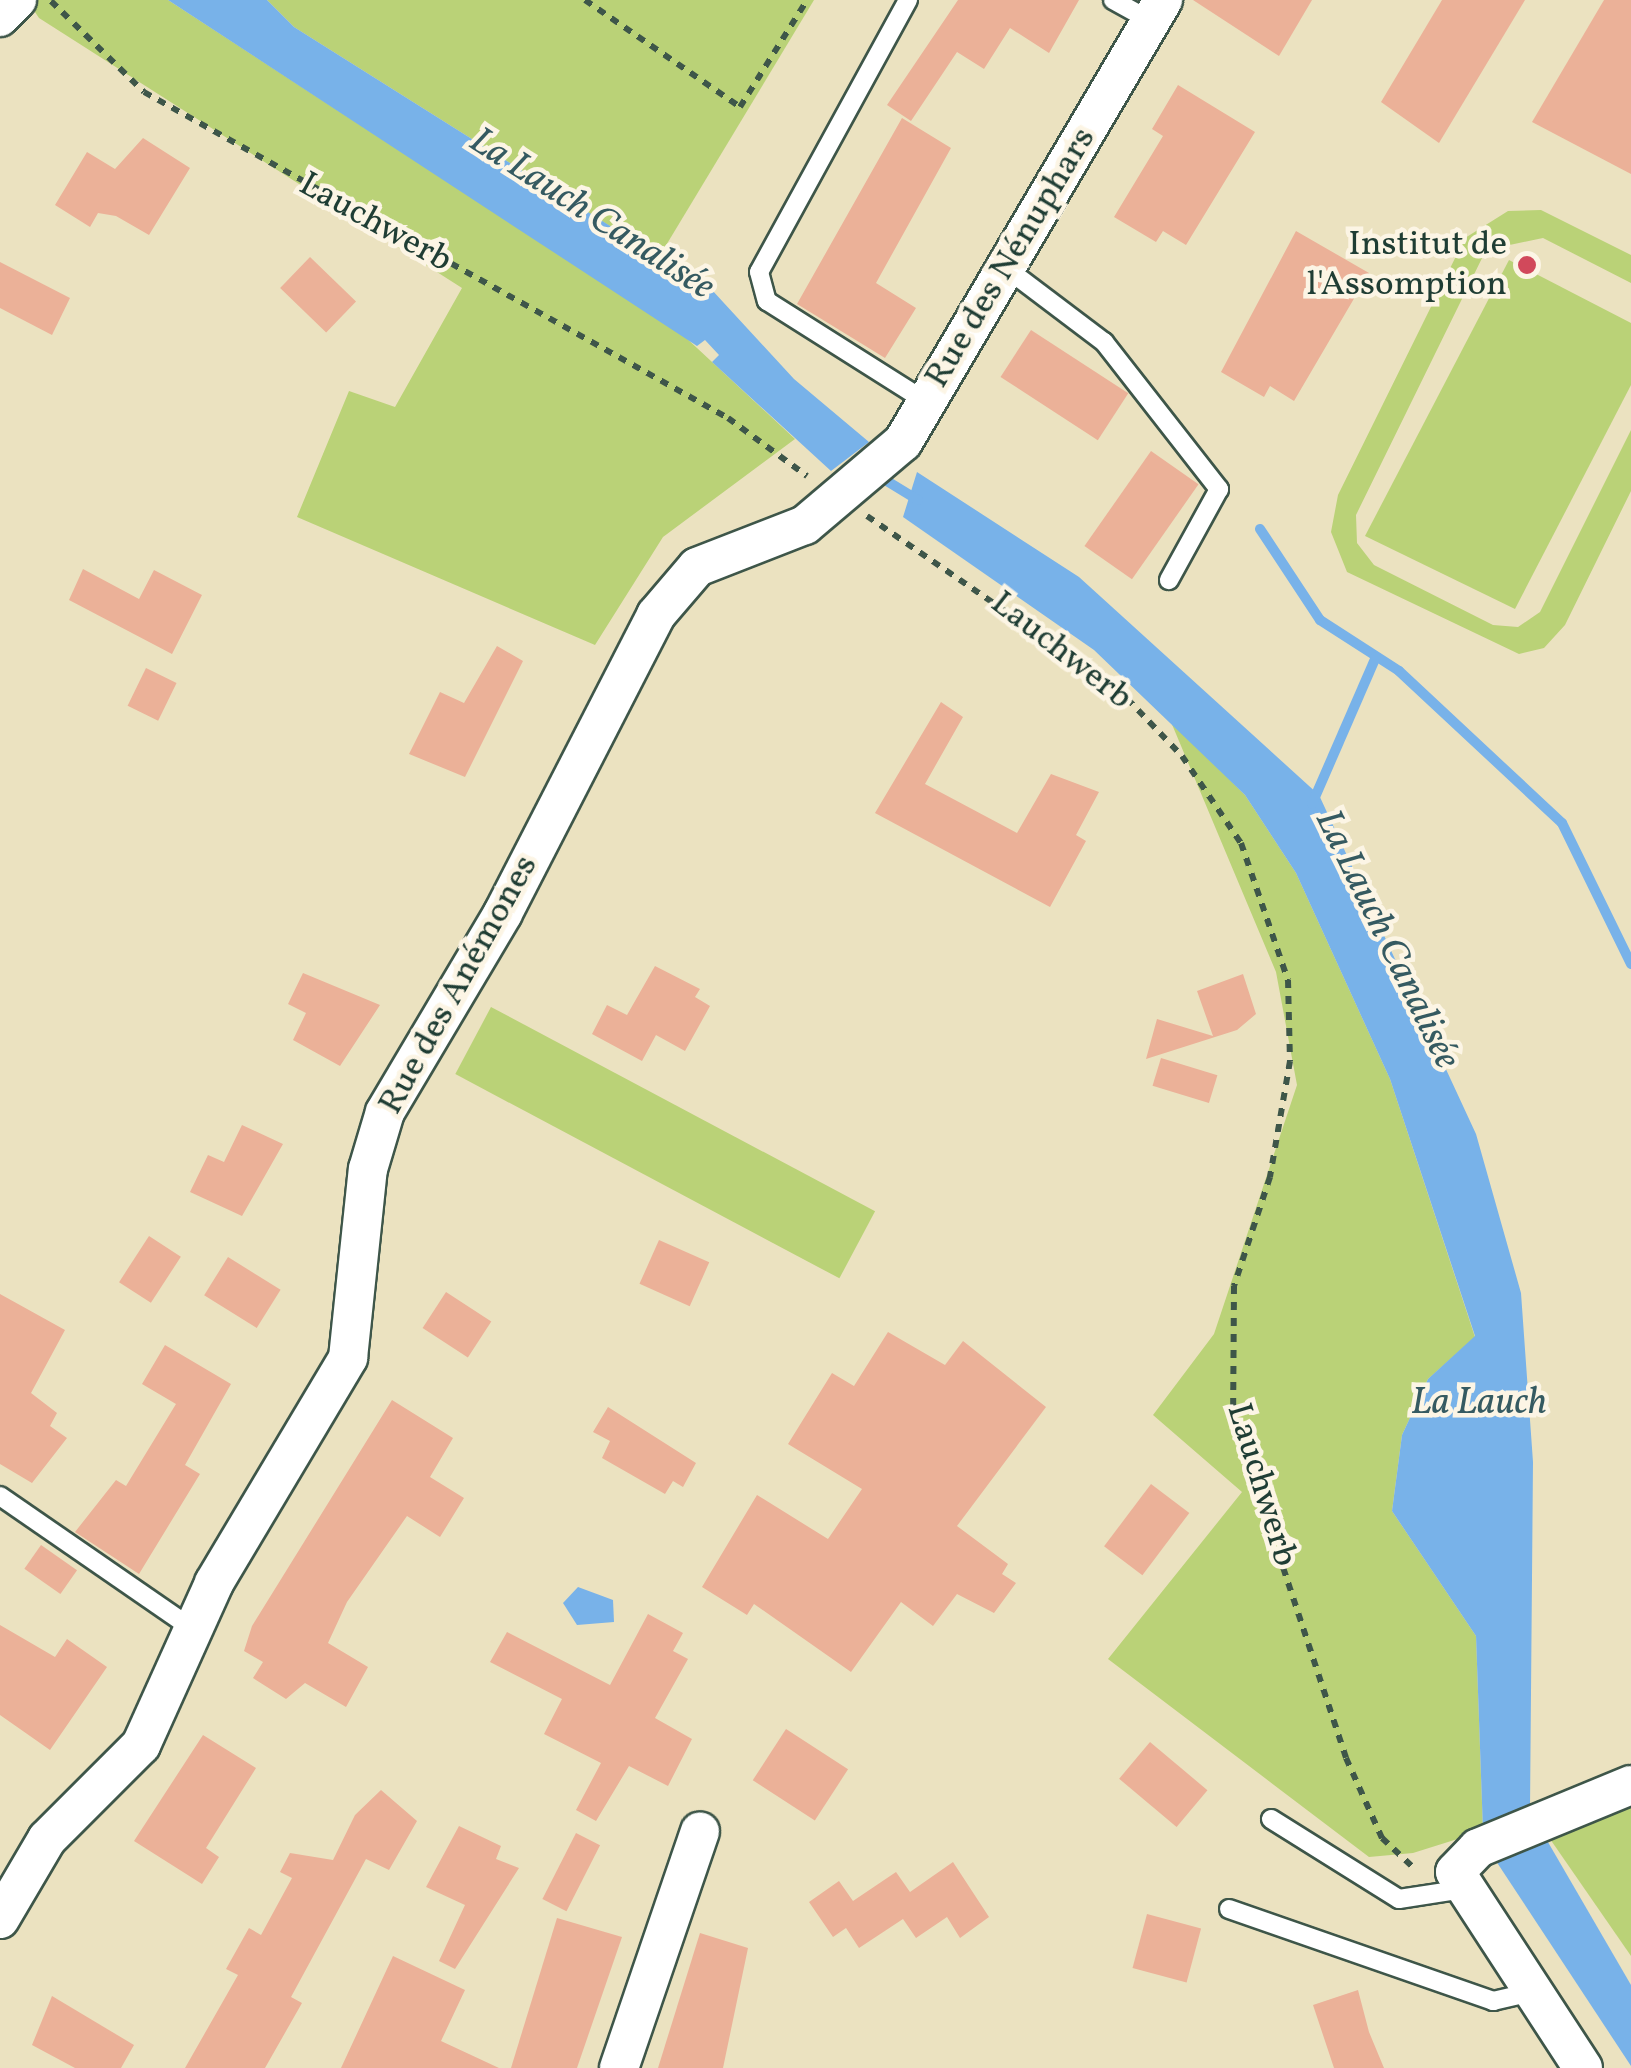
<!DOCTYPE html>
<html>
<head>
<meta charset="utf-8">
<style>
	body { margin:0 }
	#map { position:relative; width:1631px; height:2068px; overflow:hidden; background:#ebe2c0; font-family:Vollkorn,serif }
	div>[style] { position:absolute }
	.green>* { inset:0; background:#bad277; transform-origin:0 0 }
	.water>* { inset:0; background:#78b2e9 }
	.stream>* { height:10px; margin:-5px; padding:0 5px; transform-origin:5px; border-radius:5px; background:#78b2e9 }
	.building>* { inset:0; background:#ebb198; transform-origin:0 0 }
	.path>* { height:6px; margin-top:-3px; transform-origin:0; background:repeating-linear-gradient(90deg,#3e5649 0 8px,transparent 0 16px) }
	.roads { filter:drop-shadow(2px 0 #3e5649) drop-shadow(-2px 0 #3e5649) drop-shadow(0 2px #3e5649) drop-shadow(0 -2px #3e5649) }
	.lane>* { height:18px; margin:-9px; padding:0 9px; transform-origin:9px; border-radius:9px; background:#fff }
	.street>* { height:38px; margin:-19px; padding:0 19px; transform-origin:19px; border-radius:19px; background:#fff }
	.dots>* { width:28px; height:28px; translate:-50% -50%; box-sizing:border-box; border:5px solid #fcf5e5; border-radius:50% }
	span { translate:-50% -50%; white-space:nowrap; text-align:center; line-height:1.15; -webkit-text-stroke:9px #fcf5e5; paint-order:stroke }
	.street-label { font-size:35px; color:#1f3d34 }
	.poi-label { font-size:35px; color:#1f3d34 }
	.right { translate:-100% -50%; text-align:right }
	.water-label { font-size:38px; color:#355a61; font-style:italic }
</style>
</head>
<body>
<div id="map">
	<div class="green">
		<i style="clip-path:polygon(27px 0,168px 0,683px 335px,795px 439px,663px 537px,595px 645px,297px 517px,349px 391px,395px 407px,462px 288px,39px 18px)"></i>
		<i style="clip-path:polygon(267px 0,814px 0,659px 257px,294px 27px)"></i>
		<i style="clip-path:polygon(1541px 210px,1631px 255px,1631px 283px,1543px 238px,1486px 250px,1356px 515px,1357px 543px,1374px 565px,1493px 625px,1518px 627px,1540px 612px,1631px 430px,1631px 491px,1565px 625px,1544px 648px,1519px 654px,1347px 572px,1331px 532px,1338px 495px,1465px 238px,1508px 211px)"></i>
		<i style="clip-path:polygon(1509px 260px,1631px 323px,1631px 385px,1515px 609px,1365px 536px)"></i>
		<i style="clip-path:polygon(1171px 722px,1245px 795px,1296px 873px,1390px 1079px,1475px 1337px,1428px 1379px,1402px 1435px,1392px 1511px,1476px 1636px,1483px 1831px,1413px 1853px,1369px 1857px,1108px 1659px,1242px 1492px,1153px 1415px,1214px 1334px,1297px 1085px,1276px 972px)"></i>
		<i style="left:491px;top:1007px;width:435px;height:76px;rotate:28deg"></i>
		<i style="clip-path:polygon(1631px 1766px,1631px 1956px,1530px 1810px)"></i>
	</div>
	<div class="water">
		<i style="clip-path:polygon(168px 0,267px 0,294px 27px,712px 290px,794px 379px,869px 442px,831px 471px,712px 362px,719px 355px,705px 340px,697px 346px)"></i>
		<i style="clip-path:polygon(917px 472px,1079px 577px,1319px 795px,1476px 1134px,1521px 1293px,1533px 1462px,1530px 1810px,1483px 1831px,1476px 1636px,1392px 1511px,1402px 1435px,1428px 1379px,1475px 1336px,1390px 1079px,1296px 873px,1245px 795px,1094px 650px,903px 517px)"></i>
		<i style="clip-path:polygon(578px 1587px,613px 1600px,614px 1622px,577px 1625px,563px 1603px)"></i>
		<i style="clip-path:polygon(1545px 1837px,1631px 1985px,1631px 2066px,1494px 1858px)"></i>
	</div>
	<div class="stream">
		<i style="left:877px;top:475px;width:48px;rotate:31.4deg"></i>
		<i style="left:1260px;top:529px;width:109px;rotate:56.6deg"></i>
		<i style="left:1320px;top:620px;width:94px;rotate:32.8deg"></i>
		<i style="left:1399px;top:671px;width:223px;rotate:43deg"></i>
		<i style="left:1562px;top:823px;width:157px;rotate:63.9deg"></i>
		<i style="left:1312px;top:804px;width:160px;rotate:-66.5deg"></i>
	</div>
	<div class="building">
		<i style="clip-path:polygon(958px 0,1079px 0,1049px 53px,1010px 28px,984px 69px,957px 52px,911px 121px,887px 105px)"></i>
		<i style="clip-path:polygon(1193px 0,1312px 0,1279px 56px)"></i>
		<i style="clip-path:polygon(1442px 0,1525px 0,1439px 143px,1381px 102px)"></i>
		<i style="clip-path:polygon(1604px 0,1631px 0,1631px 174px,1532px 122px)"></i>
		<i style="clip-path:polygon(1178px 85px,1255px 132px,1186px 245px,1163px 231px,1156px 242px,1114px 217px,1163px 136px,1152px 129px)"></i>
		<i style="clip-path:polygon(902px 118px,951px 148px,876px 283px,916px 308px,885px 358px,797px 304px)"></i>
		<i style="clip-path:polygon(143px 138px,190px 168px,149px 235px,116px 216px,98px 213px,90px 227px,55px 205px,87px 152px,115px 169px)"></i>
		<i style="clip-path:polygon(1296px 231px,1369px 273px,1294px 401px,1270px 386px,1264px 397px,1221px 372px)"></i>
		<i style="left:310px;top:257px;width:64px;height:43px;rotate:44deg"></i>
		<i style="clip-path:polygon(0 262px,70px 298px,52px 335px,0 308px)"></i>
		<i style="left:1031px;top:330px;width:116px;height:56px;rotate:33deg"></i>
		<i style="left:1151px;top:451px;width:58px;height:116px;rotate:35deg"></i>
		<i style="clip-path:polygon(83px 569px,139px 599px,154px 570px,202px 595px,172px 654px,69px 600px)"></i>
		<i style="clip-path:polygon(497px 646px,523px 661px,465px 777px,409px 754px,440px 692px,464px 703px)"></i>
		<i style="left:146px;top:668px;width:34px;height:42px;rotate:26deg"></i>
		<i style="clip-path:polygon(941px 702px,963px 717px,925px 784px,1017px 833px,1051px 774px,1099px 792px,1076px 835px,1086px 841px,1050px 907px,875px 813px)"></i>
		<i style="clip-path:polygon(655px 966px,700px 989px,695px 997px,710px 1006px,685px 1051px,656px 1035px,642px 1061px,592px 1034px,607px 1005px,627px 1015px)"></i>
		<i style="clip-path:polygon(303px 973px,380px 1005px,340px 1066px,293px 1040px,306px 1013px,288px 1004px)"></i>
		<i style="clip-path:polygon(1243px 974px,1256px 1014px,1237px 1030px,1146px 1059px,1157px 1019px,1213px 1036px,1197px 991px)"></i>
		<i style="left:1161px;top:1058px;width:59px;height:29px;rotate:17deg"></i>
		<i style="clip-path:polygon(242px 1125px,283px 1144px,242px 1216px,190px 1192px,208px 1155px,224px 1162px)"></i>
		<i style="left:149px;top:1236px;width:38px;height:55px;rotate:33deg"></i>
		<i style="left:659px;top:1240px;width:55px;height:48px;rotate:24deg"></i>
		<i style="left:228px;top:1257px;width:62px;height:45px;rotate:32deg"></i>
		<i style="left:446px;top:1292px;width:54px;height:43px;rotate:33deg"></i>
		<i style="clip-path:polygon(0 1294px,65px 1330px,31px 1393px,57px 1413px,50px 1426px,67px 1438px,32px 1483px,0 1464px)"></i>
		<i style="clip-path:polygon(888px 1332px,945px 1365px,963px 1341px,1046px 1407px,957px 1526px,1008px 1564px,1002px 1574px,1016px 1583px,994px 1613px,957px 1594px,933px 1626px,901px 1602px,851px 1672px,754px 1604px,747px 1615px,702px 1587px,757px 1495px,828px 1539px,862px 1489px,788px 1444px,832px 1373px,854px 1386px)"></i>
		<i style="clip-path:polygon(165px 1345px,231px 1384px,185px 1465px,200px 1474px,139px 1574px,75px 1532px,116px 1480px,126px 1486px,176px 1404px,142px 1384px)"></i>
		<i style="clip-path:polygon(392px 1400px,453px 1438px,430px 1477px,464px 1498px,440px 1537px,407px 1516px,347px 1602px,328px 1643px,368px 1667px,346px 1707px,305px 1683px,286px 1699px,253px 1678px,263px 1662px,244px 1651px,252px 1626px)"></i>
		<i style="clip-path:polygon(608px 1407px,696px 1463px,683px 1487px,673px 1481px,665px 1494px,602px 1458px,610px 1441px,593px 1432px)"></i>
		<i style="left:1151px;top:1484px;width:48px;height:78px;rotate:37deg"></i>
		<i style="left:41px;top:1545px;width:44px;height:29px;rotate:35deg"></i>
		<i style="clip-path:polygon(648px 1614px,683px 1633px,673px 1651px,688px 1659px,655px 1718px,692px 1739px,668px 1786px,629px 1766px,596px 1821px,576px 1810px,601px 1763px,544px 1734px,562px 1699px,490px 1662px,507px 1632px,610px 1685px)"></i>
		<i style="clip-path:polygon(0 1625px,55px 1657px,67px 1639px,107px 1667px,50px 1750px,0 1715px)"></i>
		<i style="left:786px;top:1729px;width:74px;height:61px;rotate:33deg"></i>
		<i style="clip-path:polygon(203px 1735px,256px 1768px,206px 1848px,219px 1857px,202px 1884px,134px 1841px)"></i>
		<i style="left:1150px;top:1742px;width:75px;height:48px;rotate:40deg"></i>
		<i style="clip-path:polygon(381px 1790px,417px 1821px,389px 1870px,366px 1859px,291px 1997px,302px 2003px,265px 2068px,185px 2068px,238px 1975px,226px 1969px,249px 1928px,261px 1935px,292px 1878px,280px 1872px,290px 1853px,333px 1860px,355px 1815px)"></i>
		<i style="clip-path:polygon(459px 1826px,501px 1846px,496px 1859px,519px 1868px,455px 1969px,439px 1961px,465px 1905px,426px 1887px)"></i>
		<i style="left:576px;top:1833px;width:27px;height:74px;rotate:27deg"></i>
		<i style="clip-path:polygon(953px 1862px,989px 1917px,960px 1938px,947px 1917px,916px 1938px,903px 1919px,859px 1948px,846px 1928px,833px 1937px,809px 1902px,839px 1881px,853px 1901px,896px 1872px,910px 1892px)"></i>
		<i style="left:1147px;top:1914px;width:56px;height:56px;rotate:15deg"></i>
		<i style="clip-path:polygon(557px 1918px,622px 1937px,577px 2068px,511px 2068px)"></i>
		<i style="clip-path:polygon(700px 1933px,748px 1948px,723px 2068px,658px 2068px)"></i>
		<i style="clip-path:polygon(393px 1956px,465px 1990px,441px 2041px,499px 2068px,341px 2068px)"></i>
		<i style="clip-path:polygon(1358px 1990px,1369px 2032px,1384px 2068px,1334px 2068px,1313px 2005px)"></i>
		<i style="clip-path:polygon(52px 1996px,134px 2045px,121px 2068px,75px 2068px,32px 2045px)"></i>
	</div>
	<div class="path">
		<i style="left:585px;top:0;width:188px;rotate:34.6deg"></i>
		<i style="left:740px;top:107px;width:126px;rotate:-57.9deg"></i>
		<i style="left:51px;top:1px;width:130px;rotate:44.4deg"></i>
		<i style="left:144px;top:92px;width:669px;rotate:29.17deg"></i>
		<i style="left:728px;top:418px;width:98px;rotate:36.3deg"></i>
		<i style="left:867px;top:516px;width:302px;rotate:34.5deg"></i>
		<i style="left:1116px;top:687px;width:95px;rotate:46.3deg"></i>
		<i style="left:1182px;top:756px;width:105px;rotate:55.9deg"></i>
		<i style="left:1241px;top:843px;width:145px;rotate:71.1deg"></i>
		<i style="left:1288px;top:980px;width:81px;rotate:88.6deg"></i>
		<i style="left:1290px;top:1061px;width:118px;rotate:99.8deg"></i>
		<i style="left:1270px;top:1177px;width:115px;rotate:108.3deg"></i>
		<i style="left:1234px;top:1286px;width:130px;rotate:90.4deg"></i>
		<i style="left:1233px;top:1416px;width:360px;rotate:71.7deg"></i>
		<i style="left:1346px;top:1758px;width:88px;rotate:65.8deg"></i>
		<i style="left:1382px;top:1838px;width:47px;rotate:43.3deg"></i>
	</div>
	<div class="roads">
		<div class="lane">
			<i style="left:908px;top:0;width:310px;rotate:118.7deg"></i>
			<i style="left:759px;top:272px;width:30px;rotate:75deg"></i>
			<i style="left:767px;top:301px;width:189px;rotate:32.3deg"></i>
			<i style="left:1113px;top:0;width:43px;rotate:28.9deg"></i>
			<i style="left:1006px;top:268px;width:123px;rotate:37.1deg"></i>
			<i style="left:1104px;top:342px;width:187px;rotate:52deg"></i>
			<i style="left:1219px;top:489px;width:104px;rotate:118.8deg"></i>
			<i style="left:0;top:1496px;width:236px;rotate:34.6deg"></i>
			<i style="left:1271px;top:1819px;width:151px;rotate:32deg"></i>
			<i style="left:1399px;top:1899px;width:60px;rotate:-8.7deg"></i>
			<i style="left:1229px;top:1909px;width:280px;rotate:19.2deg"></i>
			<i style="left:1493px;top:2001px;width:40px;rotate:-13deg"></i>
		</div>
		<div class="street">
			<i style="left:0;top:17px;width:24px;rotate:-45deg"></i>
			<i style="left:0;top:1919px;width:93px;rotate:-59.6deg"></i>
			<i style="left:47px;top:1839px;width:133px;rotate:-45deg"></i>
			<i style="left:141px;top:1745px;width:178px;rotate:-65.7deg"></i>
			<i style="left:214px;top:1583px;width:262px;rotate:-59.2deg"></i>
			<i style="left:348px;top:1358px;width:190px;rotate:-84deg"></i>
			<i style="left:368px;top:1169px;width:59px;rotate:-73.4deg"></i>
			<i style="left:385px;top:1112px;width:231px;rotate:-59.3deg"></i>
			<i style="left:503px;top:913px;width:335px;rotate:-62.8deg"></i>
			<i style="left:656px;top:615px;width:63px;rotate:-49.5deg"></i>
			<i style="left:697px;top:567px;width:116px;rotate:-21.3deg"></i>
			<i style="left:805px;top:525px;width:128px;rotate:-40.3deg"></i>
			<i style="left:903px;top:442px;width:513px;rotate:-59.53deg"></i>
			<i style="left:619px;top:2068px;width:250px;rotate:-71.1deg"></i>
			<i style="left:1583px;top:2068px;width:234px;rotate:-123.1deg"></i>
			<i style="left:1455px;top:1872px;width:33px;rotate:-46deg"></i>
			<i style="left:1478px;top:1848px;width:165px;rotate:-22.4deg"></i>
		</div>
	</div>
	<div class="dots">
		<i style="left:1527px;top:265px;background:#d1495b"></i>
	</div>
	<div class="street-label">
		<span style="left:375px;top:223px;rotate:29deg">Lauchwerb</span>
		<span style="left:1011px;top:258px;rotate:-59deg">Rue des Nénuphars</span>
		<span style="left:1061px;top:651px;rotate:38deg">Lauchwerb</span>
		<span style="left:459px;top:985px;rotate:-61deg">Rue des Anémones</span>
		<span style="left:1261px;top:1485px;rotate:73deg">Lauchwerb</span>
	</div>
	<div class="poi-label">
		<span class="right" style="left:1507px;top:265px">Institut de<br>l'Assomption</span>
	</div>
	<div class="water-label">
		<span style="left:591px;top:215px;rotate:33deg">La Lauch Canalisée</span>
		<span style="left:1386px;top:940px;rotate:64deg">La Lauch Canalisée</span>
		<span style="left:1479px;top:1404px">La Lauch</span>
	</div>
</div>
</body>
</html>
